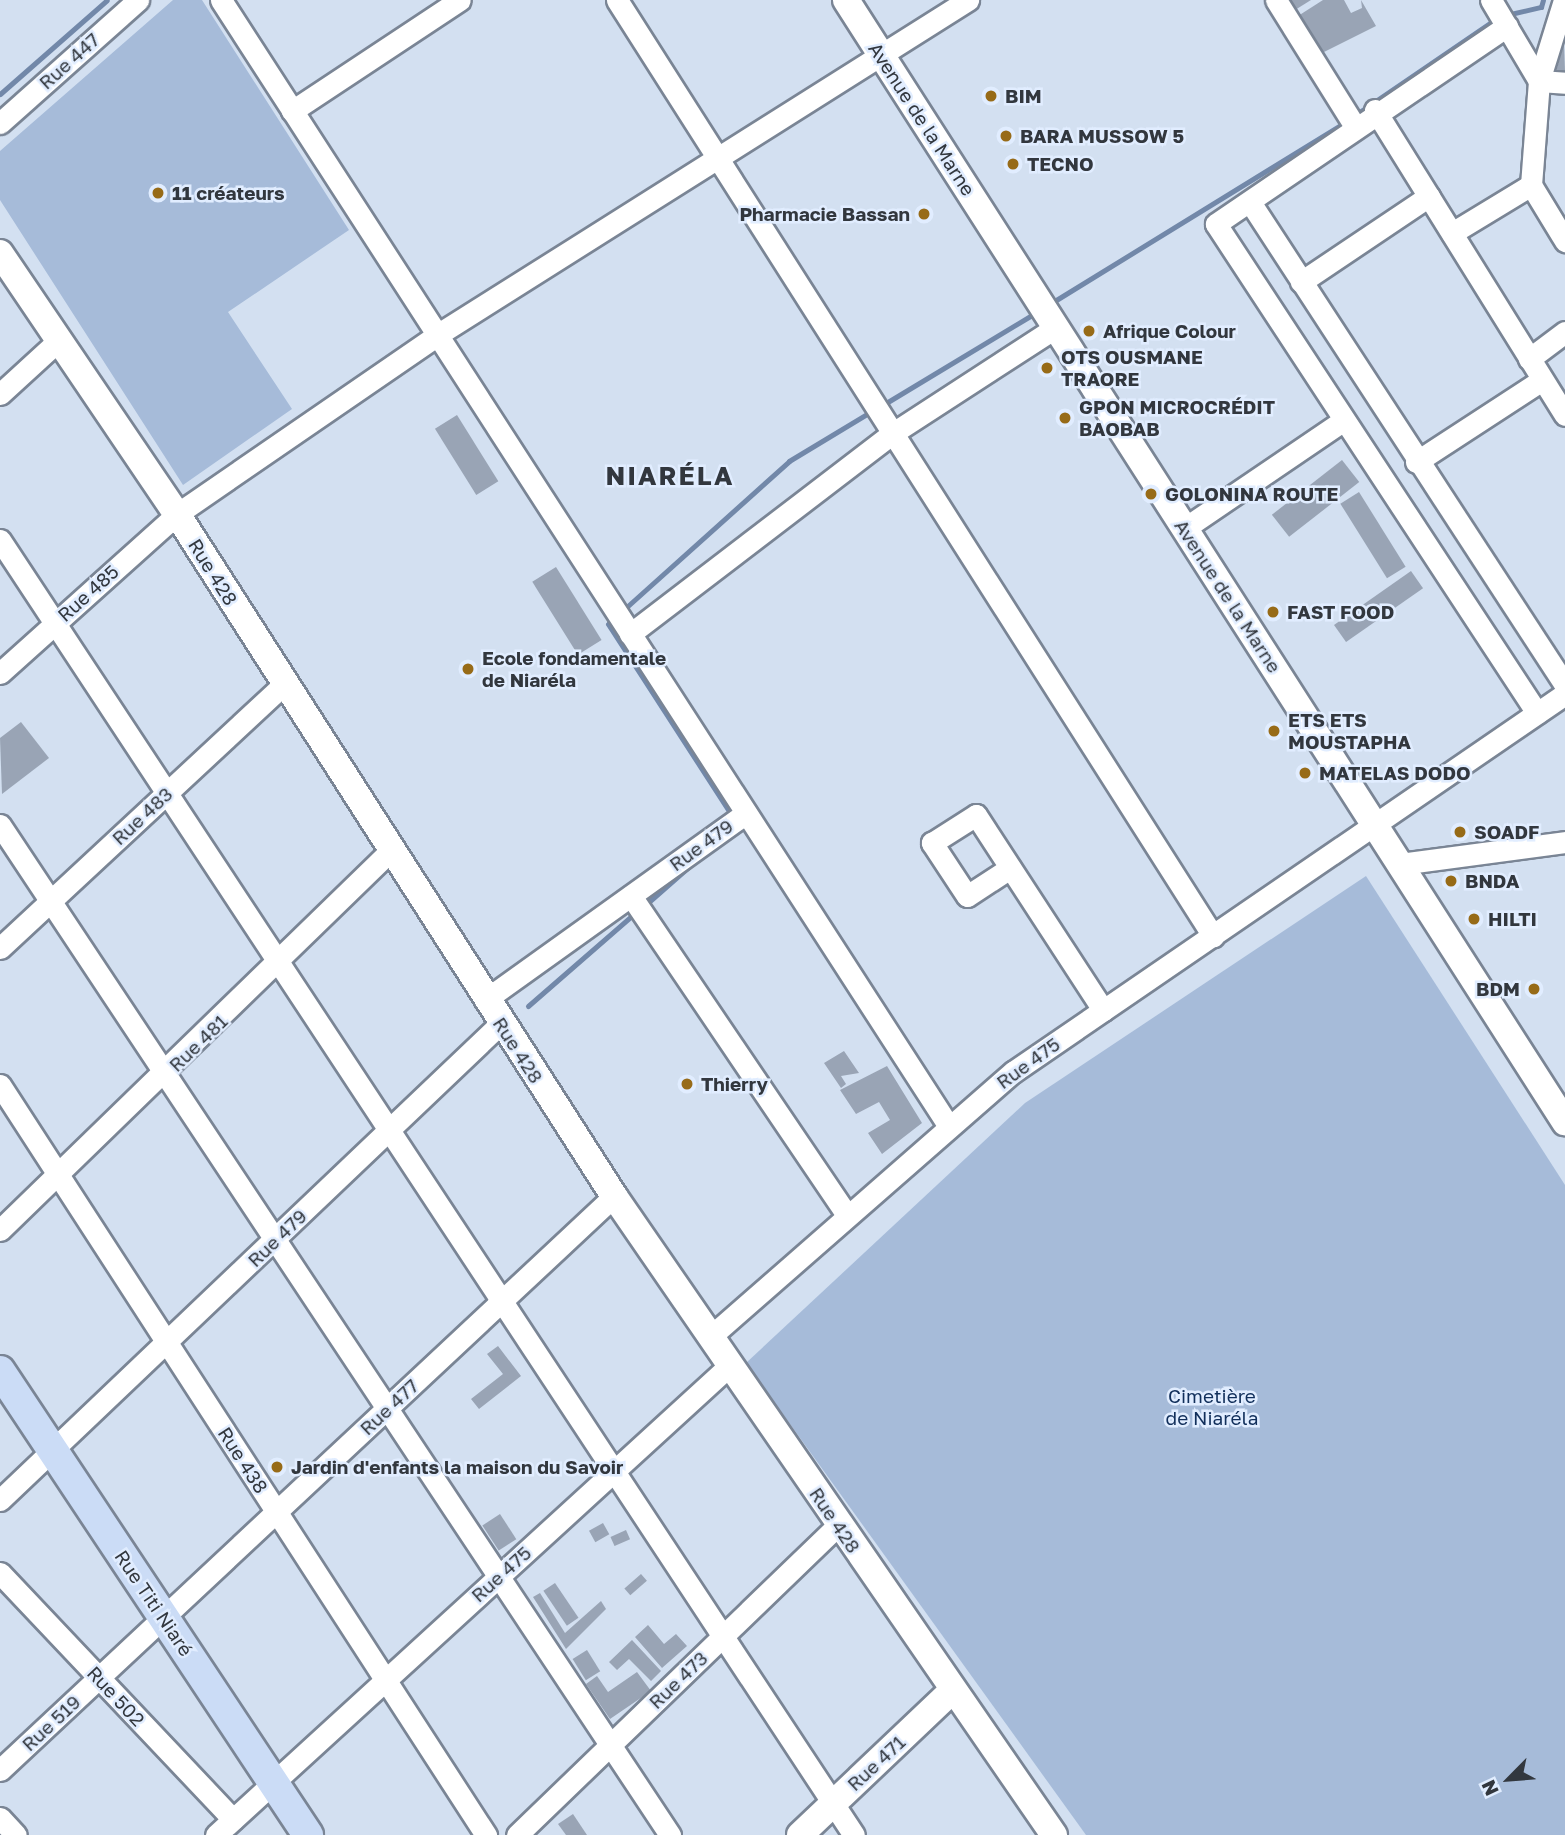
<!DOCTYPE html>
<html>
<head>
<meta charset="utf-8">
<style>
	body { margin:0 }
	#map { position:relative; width:1565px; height:1835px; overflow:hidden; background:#d3e0f1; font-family:"Golos Text",sans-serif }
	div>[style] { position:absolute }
	.green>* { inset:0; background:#a6bbd9 }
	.stream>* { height:5px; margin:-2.5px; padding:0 2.5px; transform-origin:2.5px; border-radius:2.5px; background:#7288a9 }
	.building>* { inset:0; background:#99a4b5; transform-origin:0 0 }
	.roads { filter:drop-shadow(2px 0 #7a8595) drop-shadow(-2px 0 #7a8595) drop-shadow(0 2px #7a8595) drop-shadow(0 -2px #7a8595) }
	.minor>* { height:21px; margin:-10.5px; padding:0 10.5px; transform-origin:10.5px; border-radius:10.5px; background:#fff }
	.tertiary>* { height:26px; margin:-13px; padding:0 13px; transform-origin:13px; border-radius:13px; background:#fff }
	.secondary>* { height:30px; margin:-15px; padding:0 15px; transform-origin:15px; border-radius:15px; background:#cbdcf6 }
	.dots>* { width:19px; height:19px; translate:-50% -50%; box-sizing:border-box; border:4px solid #e1edff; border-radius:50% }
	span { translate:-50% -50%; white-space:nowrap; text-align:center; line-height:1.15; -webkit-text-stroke:5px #e1edff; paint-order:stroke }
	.street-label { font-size:19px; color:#32373e }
	.poi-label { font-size:19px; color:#32373e; font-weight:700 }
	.left { translate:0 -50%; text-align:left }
	.right { translate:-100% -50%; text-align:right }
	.park-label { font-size:19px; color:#112f5b }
	.district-label { font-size:26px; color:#32373e; font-weight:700; letter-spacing:2px }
	.north { position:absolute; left:1474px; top:1744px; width:70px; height:70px; -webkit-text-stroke:5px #e1edff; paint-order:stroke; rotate:245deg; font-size:19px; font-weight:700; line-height:28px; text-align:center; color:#32373e }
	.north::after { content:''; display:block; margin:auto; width:24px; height:32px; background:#32373e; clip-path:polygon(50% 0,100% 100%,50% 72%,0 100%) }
</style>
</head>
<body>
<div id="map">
	<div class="green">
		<i style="clip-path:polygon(173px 0,202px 0,349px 230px,228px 312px,292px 409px,183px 485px,0 200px,0 151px)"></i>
		<i style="clip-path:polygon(1366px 876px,1565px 1185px,1565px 1835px,1086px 1835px,746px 1363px,1025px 1103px)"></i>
	</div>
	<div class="stream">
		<i style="left:1506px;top:15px;width:36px;rotate:-13deg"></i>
		<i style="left:1541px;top:7px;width:7px;rotate:-74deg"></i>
		<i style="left:0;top:94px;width:142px;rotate:-41.3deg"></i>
		<i style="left:1355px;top:115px;width:172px;rotate:-34.3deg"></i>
		<i style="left:1048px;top:305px;width:351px;rotate:-31.6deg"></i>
		<i style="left:881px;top:406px;width:182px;rotate:-31.1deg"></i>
		<i style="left:621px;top:612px;width:226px;rotate:-41.9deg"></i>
		<i style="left:789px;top:461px;width:97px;rotate:-31.1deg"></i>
		<i style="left:614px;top:618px;width:8px;rotate:135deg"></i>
		<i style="left:608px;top:624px;width:230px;rotate:57.1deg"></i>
		<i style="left:644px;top:906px;width:64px;rotate:-41.2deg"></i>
		<i style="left:528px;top:1006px;width:143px;rotate:-41deg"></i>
	</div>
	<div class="building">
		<i style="clip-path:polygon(1289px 0,1311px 0,1295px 10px)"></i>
		<i style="clip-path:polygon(1323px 0,1344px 0,1351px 13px,1362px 8px,1361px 0,1376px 26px,1322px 53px,1298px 16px)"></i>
		<i style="clip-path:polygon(1564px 44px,1565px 71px,1556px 71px)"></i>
		<i style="left:457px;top:415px;width:78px;height:26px;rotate:58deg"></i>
		<i style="left:1342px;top:460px;width:28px;height:89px;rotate:52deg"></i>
		<i style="left:1359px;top:492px;width:88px;height:22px;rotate:58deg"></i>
		<i style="left:556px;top:567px;width:86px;height:28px;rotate:58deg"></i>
		<i style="left:1411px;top:571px;width:21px;height:94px;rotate:55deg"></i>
		<i style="clip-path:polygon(21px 722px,49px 758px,2px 794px,0 738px)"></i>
		<i style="clip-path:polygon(844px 1051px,859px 1073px,841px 1076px,846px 1084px,841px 1088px,824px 1063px)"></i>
		<i style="clip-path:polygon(887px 1066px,922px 1123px,882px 1154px,868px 1133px,890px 1120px,879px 1102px,856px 1114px,840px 1090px)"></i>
		<i style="clip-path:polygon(498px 1346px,521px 1376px,479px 1409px,471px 1399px,503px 1374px,487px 1354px)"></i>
		<i style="left:500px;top:1514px;width:30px;height:21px;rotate:57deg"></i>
		<i style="left:603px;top:1523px;width:13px;height:16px;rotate:61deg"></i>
		<i style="left:626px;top:1530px;width:10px;height:17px;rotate:66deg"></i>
		<i style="left:641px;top:1574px;width:9px;height:22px;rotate:49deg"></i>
		<i style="left:555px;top:1583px;width:42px;height:14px;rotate:56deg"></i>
		<i style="clip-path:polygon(540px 1593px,565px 1633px,601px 1601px,606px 1609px,566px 1649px,533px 1597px)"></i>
		<i style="clip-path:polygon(648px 1625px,664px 1644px,676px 1634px,687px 1646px,662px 1668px,635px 1637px)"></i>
		<i style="clip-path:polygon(632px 1640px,661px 1671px,651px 1681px,629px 1659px,617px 1670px,609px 1662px)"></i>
		<i style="left:587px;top:1650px;width:25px;height:17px;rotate:58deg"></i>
		<i style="clip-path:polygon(637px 1672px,651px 1691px,610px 1719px,586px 1684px,597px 1676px,608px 1692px)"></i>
		<i style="clip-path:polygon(573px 1814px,587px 1835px,566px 1835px,558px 1824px)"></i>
	</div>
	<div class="roads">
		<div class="minor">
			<i style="left:221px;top:0;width:1339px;rotate:57.13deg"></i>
			<i style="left:617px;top:0;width:1110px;rotate:57.51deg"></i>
			<i style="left:1276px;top:0;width:147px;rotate:58deg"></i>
			<i style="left:1491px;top:0;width:94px;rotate:59.3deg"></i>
			<i style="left:1539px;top:81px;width:26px;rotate:4deg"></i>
			<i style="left:1564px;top:0;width:85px;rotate:107.2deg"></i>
			<i style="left:1539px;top:81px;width:104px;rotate:94.4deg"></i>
			<i style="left:1531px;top:185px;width:66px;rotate:58.7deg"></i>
			<i style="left:1507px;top:26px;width:352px;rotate:145.8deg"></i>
			<i style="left:1216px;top:224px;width:585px;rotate:56.72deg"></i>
			<i style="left:1375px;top:110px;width:359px;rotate:58.1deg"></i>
			<i style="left:292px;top:111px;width:201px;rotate:-33.5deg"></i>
			<i style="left:0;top:123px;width:185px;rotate:-41.7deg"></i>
			<i style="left:1250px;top:202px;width:577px;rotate:56.89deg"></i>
			<i style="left:1452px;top:233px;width:92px;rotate:-31.3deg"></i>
			<i style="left:1301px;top:282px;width:154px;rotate:-33.9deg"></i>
			<i style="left:1529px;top:359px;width:45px;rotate:-36.9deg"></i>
			<i style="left:0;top:394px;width:80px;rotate:-42.5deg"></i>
			<i style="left:1416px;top:462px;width:150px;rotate:-33.1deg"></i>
			<i style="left:1185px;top:528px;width:192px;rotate:-34.2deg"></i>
			<i style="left:0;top:540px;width:1551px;rotate:56.6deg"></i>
			<i style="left:630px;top:634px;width:331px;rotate:-37.4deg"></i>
			<i style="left:893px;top:433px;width:194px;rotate:-33deg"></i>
			<i style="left:0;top:673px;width:238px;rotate:-41.9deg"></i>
			<i style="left:177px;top:514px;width:316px;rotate:-34.5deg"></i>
			<i style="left:437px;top:335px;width:628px;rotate:-32.25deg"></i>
			<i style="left:0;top:825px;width:1212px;rotate:56.44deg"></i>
			<i style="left:1400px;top:864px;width:166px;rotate:-7.6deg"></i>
			<i style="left:1010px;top:868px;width:51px;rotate:146.9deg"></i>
			<i style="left:967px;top:896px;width:64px;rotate:-123.4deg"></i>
			<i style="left:932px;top:843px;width:52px;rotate:-32.5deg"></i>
			<i style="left:976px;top:815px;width:233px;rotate:56.9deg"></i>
			<i style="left:631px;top:896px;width:385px;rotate:55.9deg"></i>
			<i style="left:0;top:948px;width:388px;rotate:-42.9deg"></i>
			<i style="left:485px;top:1000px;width:321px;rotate:-35.6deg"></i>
			<i style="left:0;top:1085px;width:894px;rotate:57.06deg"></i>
			<i style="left:0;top:1230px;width:545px;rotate:-44.18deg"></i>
			<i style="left:710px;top:1337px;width:403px;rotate:-41.2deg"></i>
			<i style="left:1013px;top:1072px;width:669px;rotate:-34.4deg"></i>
			<i style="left:0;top:1500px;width:690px;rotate:-43.59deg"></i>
			<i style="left:0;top:1573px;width:339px;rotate:46.6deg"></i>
			<i style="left:0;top:1770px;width:841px;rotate:-43.07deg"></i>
			<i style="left:0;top:1818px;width:23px;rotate:47deg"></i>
			<i style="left:216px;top:1835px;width:695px;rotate:-42.43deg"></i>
			<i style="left:517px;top:1835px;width:446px;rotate:-44deg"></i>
		</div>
		<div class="tertiary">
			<i style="left:846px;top:0;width:1333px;rotate:57.35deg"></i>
			<i style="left:0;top:253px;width:315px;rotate:55.9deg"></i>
			<i style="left:177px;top:514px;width:810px;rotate:57.35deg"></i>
			<i style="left:614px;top:1196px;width:776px;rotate:55.45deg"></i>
			<i style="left:800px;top:1835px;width:209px;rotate:-43.5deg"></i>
		</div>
		<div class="secondary">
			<i style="left:0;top:1371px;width:557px;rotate:56.42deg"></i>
		</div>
	</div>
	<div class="dots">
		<i style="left:991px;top:96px;background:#976b18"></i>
		<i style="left:1006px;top:136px;background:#976b18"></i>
		<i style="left:1013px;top:164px;background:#976b18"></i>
		<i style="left:158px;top:193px;background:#976b18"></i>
		<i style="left:924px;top:214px;background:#976b18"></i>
		<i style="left:1089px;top:331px;background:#976b18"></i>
		<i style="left:1047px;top:368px;background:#976b18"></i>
		<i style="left:1065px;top:418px;background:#976b18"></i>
		<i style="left:1151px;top:494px;background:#976b18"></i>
		<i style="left:1273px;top:612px;background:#976b18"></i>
		<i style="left:468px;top:669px;background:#976b18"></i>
		<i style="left:1274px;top:731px;background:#976b18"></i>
		<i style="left:1305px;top:773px;background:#976b18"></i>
		<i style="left:1460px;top:832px;background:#976b18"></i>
		<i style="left:1451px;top:881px;background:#976b18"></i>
		<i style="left:1474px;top:919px;background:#976b18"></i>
		<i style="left:1534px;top:989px;background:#976b18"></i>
		<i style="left:687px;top:1084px;background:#976b18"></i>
		<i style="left:277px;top:1467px;background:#976b18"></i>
	</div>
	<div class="street-label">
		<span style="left:69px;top:61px;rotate:-42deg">Rue 447</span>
		<span style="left:922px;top:119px;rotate:57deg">Avenue de la Marne</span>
		<span style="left:213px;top:572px;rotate:58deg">Rue 428</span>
		<span style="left:88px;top:593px;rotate:-42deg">Rue 485</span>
		<span style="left:1228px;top:596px;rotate:57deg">Avenue de la Marne</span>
		<span style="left:142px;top:816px;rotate:-43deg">Rue 483</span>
		<span style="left:701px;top:845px;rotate:-36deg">Rue 479</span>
		<span style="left:198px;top:1043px;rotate:-44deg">Rue 481</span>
		<span style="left:518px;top:1050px;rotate:57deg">Rue 428</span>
		<span style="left:1028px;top:1063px;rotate:-36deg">Rue 475</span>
		<span style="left:277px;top:1238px;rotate:-44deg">Rue 479</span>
		<span style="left:389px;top:1407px;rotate:-43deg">Rue 477</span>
		<span style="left:243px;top:1460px;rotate:57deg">Rue 438</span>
		<span style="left:835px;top:1520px;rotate:56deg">Rue 428</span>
		<span style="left:501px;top:1574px;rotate:-42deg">Rue 475</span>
		<span style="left:154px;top:1603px;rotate:56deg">Rue Titi Niaré</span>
		<span style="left:678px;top:1680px;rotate:-44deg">Rue 473</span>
		<span style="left:116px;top:1696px;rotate:47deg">Rue 502</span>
		<span style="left:51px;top:1723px;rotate:-43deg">Rue 519</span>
		<span style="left:876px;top:1763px;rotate:-43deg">Rue 471</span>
	</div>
	<div class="poi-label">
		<span class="left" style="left:1005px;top:96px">BIM</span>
		<span class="left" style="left:1020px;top:136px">BARA MUSSOW 5</span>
		<span class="left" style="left:1027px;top:164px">TECNO</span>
		<span class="left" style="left:172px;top:193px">11 créateurs</span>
		<span class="right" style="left:910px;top:214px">Pharmacie Bassan</span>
		<span class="left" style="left:1103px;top:331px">Afrique Colour</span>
		<span class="left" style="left:1061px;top:368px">OTS OUSMANE<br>TRAORE</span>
		<span class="left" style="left:1079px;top:418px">GPON MICROCRÉDIT<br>BAOBAB</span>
		<span class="left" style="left:1165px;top:494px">GOLONINA ROUTE</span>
		<span class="left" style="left:1287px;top:612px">FAST FOOD</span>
		<span class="left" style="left:482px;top:669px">Ecole fondamentale<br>de Niaréla</span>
		<span class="left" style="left:1288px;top:731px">ETS ETS<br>MOUSTAPHA</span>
		<span class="left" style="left:1319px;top:773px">MATELAS DODO</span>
		<span class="left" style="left:1474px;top:832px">SOADF</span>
		<span class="left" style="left:1465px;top:881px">BNDA</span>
		<span class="left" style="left:1488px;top:919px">HILTI</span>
		<span class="right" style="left:1520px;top:989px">BDM</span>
		<span class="left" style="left:701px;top:1084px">Thierry</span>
		<span class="left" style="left:291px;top:1467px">Jardin d'enfants la maison du Savoir</span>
	</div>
	<div class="park-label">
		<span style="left:1212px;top:1407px">Cimetière<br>de Niaréla</span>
	</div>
	<div class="district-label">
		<span style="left:670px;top:476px">NIARÉLA</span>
	</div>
	<div class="north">N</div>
</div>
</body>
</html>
